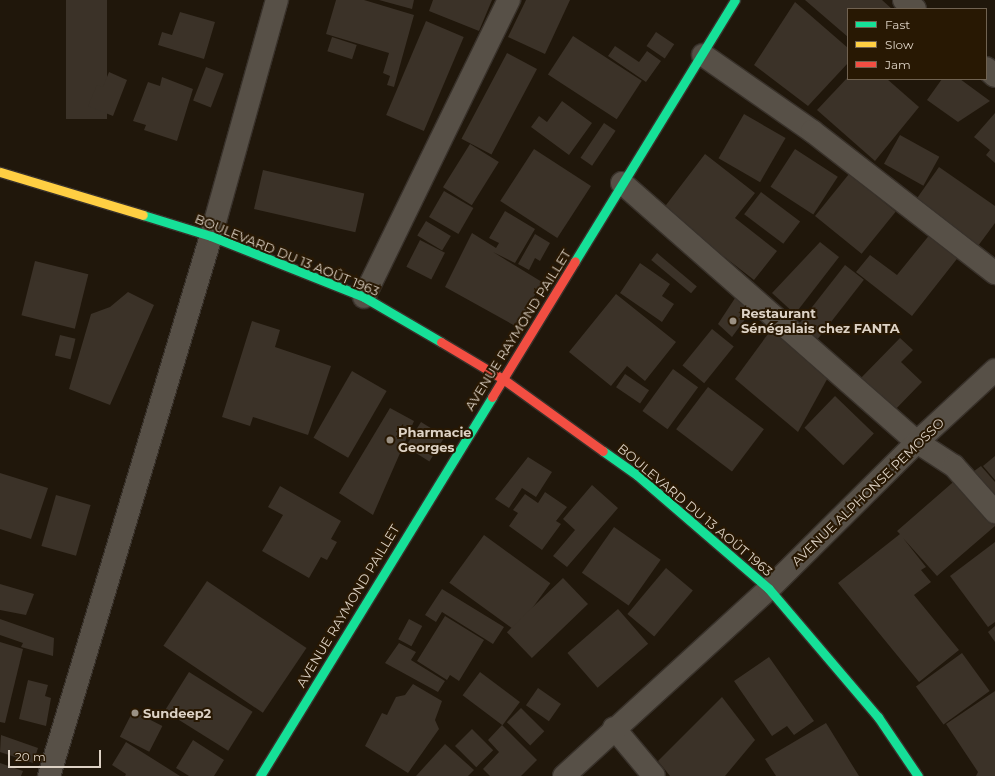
<!DOCTYPE html>
<html>
<head>
<meta charset="utf-8">
<style>
	body { margin:0 }
	#map { position:relative; width:995px; height:776px; overflow:hidden; background:#20170b; font-family:Montserrat,sans-serif }
	div>[style] { position:absolute }
	.building>* { inset:0; background:#3b3228; transform-origin:0 0 }
	.roads { filter:drop-shadow(1px 0 #38312a) drop-shadow(-1px 0 #38312a) drop-shadow(0 1px #38312a) drop-shadow(0 -1px #38312a) }
	.street>* { height:22px; margin:-11px; padding:0 11px; transform-origin:11px; border-radius:11px; background:#575047 }
	.fast>* { height:9px; margin:-4.5px; padding:0 4.5px; transform-origin:4.5px; border-radius:4.5px; background:#16e098 }
	.slow>* { height:9px; margin:-4.5px; padding:0 4.5px; transform-origin:4.5px; border-radius:4.5px; background:#ffcf43 }
	.jam>* { height:9px; margin:-4.5px; padding:0 4.5px; transform-origin:4.5px; border-radius:4.5px; background:#f24e42 }
	.dots>* { width:11px; height:11px; translate:-50% -50%; box-sizing:border-box; border:2px solid #281803; border-radius:50% }
	span { translate:-50% -50%; white-space:nowrap; text-align:center; line-height:1.15; -webkit-text-stroke:4px #281803; paint-order:stroke }
	.street-label { font-size:13px; color:#ddd2c5 }
	.poi-label { font-size:13px; color:#ddd2c5; font-weight:700 }
	.left { translate:0 -50%; text-align:left }
	.legend { position:absolute; left:847px; top:8px; width:140px; height:72px; box-sizing:border-box; background:#281803; border:1px solid #706251; margin:0; padding:5px 7px; list-style:none; font-size:12px; color:#ddd2c5 }
	.legend li { display:flex; align-items:center; gap:8px; height:20px }
	.legend b { width:20px; border:1px solid #706251 }
	.scale { position:absolute; left:8px; top:750px; width:93px; height:18px; box-sizing:border-box; border:2px solid #ddd2c5; border-top:0; padding-left:5px; font-size:12px; line-height:14px; white-space:nowrap; color:#ddd2c5; -webkit-text-stroke:3px #281803; paint-order:stroke }
</style>
</head>
<body>
<div id="map">
	<div class="building">
		<i style="left:66px;top:0;width:41px;height:119px"></i>
		<i style="clip-path:polygon(336px 0,364px 0,414px 15px,394px 87px,387px 85px,390px 76px,383px 73px,389px 53px,326px 34px)"></i>
		<i style="clip-path:polygon(379px 0,414px 0,412px 9px)"></i>
		<i style="clip-path:polygon(433px 0,492px 0,479px 31px,429px 11px)"></i>
		<i style="clip-path:polygon(526px 0,570px 0,545px 54px,508px 37px)"></i>
		<i style="clip-path:polygon(805px 0,882px 0,892px 9px,848px 9px,848px 37px)"></i>
		<i style="clip-path:polygon(795px 2px,848px 48px,848px 63px,808px 106px,754px 65px)"></i>
		<i style="clip-path:polygon(180px 12px,215px 22px,204px 59px,158px 45px,162px 32px,172px 35px)"></i>
		<i style="left:426px;top:21px;width:41px;height:102px;rotate:23deg"></i>
		<i style="left:656px;top:32px;width:22px;height:17px;rotate:34deg"></i>
		<i style="left:573px;top:36px;width:82px;height:46px;rotate:33deg"></i>
		<i style="left:332px;top:37px;width:26px;height:15px;rotate:18deg"></i>
		<i style="clip-path:polygon(615px 46px,639px 62px,647px 51px,661px 61px,646px 82px,608px 56px)"></i>
		<i style="left:507px;top:53px;width:34px;height:97px;rotate:28deg"></i>
		<i style="left:206px;top:67px;width:19px;height:36px;rotate:21deg"></i>
		<i style="clip-path:polygon(109px 72px,127px 80px,113px 116px,88px 106px,97px 85px,103px 87px)"></i>
		<i style="clip-path:polygon(162px 77px,193px 89px,177px 141px,144px 130px,146px 125px,133px 121px,148px 82px,160px 86px)"></i>
		<i style="clip-path:polygon(848px 77px,887px 79px,919px 107px,875px 161px,817px 110px)"></i>
		<i style="clip-path:polygon(942px 79px,960px 79px,990px 101px,958px 122px,927px 100px)"></i>
		<i style="clip-path:polygon(562px 101px,592px 123px,569px 155px,531px 127px,539px 116px,547px 122px)"></i>
		<i style="clip-path:polygon(995px 113px,995px 163px,986px 155px,990px 150px,974px 137px)"></i>
		<i style="left:744px;top:114px;width:48px;height:51px;rotate:30deg"></i>
		<i style="left:604px;top:123px;width:14px;height:42px;rotate:34deg"></i>
		<i style="left:900px;top:135px;width:45px;height:33px;rotate:29deg"></i>
		<i style="left:470px;top:144px;width:34px;height:51px;rotate:32deg"></i>
		<i style="left:534px;top:149px;width:68px;height:62px;rotate:33deg"></i>
		<i style="left:795px;top:149px;width:51px;height:45px;rotate:33deg"></i>
		<i style="clip-path:polygon(705px 154px,755px 193px,735px 218px,777px 251px,754px 280px,663px 209px)"></i>
		<i style="clip-path:polygon(939px 167px,995px 206px,995px 223px,978px 246px,915px 201px)"></i>
		<i style="left:263px;top:170px;width:104px;height:40px;rotate:13deg"></i>
		<i style="left:849px;top:174px;width:60px;height:54px;rotate:39deg"></i>
		<i style="left:444px;top:191px;width:34px;height:30px;rotate:30deg"></i>
		<i style="left:761px;top:192px;width:49px;height:28px;rotate:37deg"></i>
		<i style="clip-path:polygon(505px 211px,535px 229px,515px 263px,493px 252px,542px 282px,517px 327px,445px 287px,472px 233px,496px 248px,499px 243px,489px 238px)"></i>
		<i style="left:426px;top:221px;width:29px;height:17px;rotate:31deg"></i>
		<i style="clip-path:polygon(931px 233px,960px 255px,912px 316px,856px 272px,870px 255px,897px 275px)"></i>
		<i style="clip-path:polygon(535px 234px,550px 243px,540px 261px,535px 258px,529px 270px,518px 264px)"></i>
		<i style="left:420px;top:240px;width:28px;height:30px;rotate:27deg"></i>
		<i style="clip-path:polygon(820px 242px,839px 257px,795px 314px,772px 293px)"></i>
		<i style="left:657px;top:253px;width:52px;height:9px;rotate:40deg"></i>
		<i style="left:35px;top:261px;width:55px;height:56px;rotate:14deg"></i>
		<i style="clip-path:polygon(640px 263px,670px 284px,662px 296px,674px 304px,662px 322px,620px 293px)"></i>
		<i style="left:845px;top:265px;width:24px;height:75px;rotate:38deg"></i>
		<i style="clip-path:polygon(128px 292px,154px 305px,110px 405px,69px 389px,91px 314px,110px 307px)"></i>
		<i style="clip-path:polygon(616px 294px,676px 342px,645px 381px,627px 366px,611px 386px,569px 352px)"></i>
		<i style="clip-path:polygon(737px 295px,754px 307px,732px 337px,718px 324px)"></i>
		<i style="clip-path:polygon(252px 321px,280px 330px,275px 347px,331px 366px,308px 435px,253px 417px,250px 426px,222px 417px)"></i>
		<i style="clip-path:polygon(776px 323px,831px 372px,798px 432px,735px 379px)"></i>
		<i style="left:712px;top:329px;width:28px;height:47px;rotate:39deg"></i>
		<i style="left:60px;top:335px;width:16px;height:21px;rotate:14deg"></i>
		<i style="clip-path:polygon(900px 338px,913px 350px,901px 362px,922px 382px,892px 413px,858px 381px)"></i>
		<i style="left:673px;top:369px;width:31px;height:52px;rotate:36deg"></i>
		<i style="left:352px;top:371px;width:40px;height:77px;rotate:30deg"></i>
		<i style="left:625px;top:374px;width:29px;height:16px;rotate:34deg"></i>
		<i style="left:708px;top:387px;width:70px;height:53px;rotate:37deg"></i>
		<i style="left:835px;top:396px;width:54px;height:44px;rotate:44deg"></i>
		<i style="clip-path:polygon(390px 408px,414px 421px,373px 515px,339px 493px)"></i>
		<i style="left:421px;top:422px;width:28px;height:29px;rotate:32deg"></i>
		<i style="clip-path:polygon(995px 456px,995px 480px,983px 466px)"></i>
		<i style="clip-path:polygon(528px 457px,552px 472px,536px 497px,522px 488px,509px 508px,495px 499px)"></i>
		<i style="clip-path:polygon(981px 466px,995px 482px,995px 506px,970px 474px)"></i>
		<i style="clip-path:polygon(0 473px,48px 488px,31px 539px,0 529px)"></i>
		<i style="clip-path:polygon(959px 477px,995px 519px,995px 526px,937px 576px,903px 538px,926px 567px,921px 570px,931px 582px,914px 595px,959px 650px,919px 682px,838px 583px,900px 534px,897px 531px)"></i>
		<i style="clip-path:polygon(592px 485px,618px 508px,567px 567px,553px 556px,575px 530px,563px 519px)"></i>
		<i style="clip-path:polygon(280px 486px,341px 521px,331px 539px,337px 542px,327px 560px,321px 557px,309px 578px,262px 551px,283px 515px,268px 507px)"></i>
		<i style="clip-path:polygon(545px 492px,567px 507px,556px 521px,561px 524px,542px 550px,509px 526px,518px 513px,513px 510px,525px 494px,538px 503px)"></i>
		<i style="left:56px;top:495px;width:36px;height:53px;rotate:16deg"></i>
		<i style="left:614px;top:527px;width:57px;height:56px;rotate:35deg"></i>
		<i style="left:484px;top:535px;width:82px;height:59px;rotate:36deg"></i>
		<i style="clip-path:polygon(995px 542px,995px 622px,988px 627px,950px 576px)"></i>
		<i style="left:666px;top:568px;width:35px;height:60px;rotate:40deg"></i>
		<i style="left:563px;top:578px;width:36px;height:78px;rotate:46deg"></i>
		<i style="left:207px;top:581px;width:120px;height:78px;rotate:34deg"></i>
		<i style="clip-path:polygon(0 584px,34px 594px,26px 615px,0 610px)"></i>
		<i style="clip-path:polygon(442px 589px,504px 627px,493px 644px,442px 612px,436px 622px,425px 615px)"></i>
		<i style="left:618px;top:609px;width:46px;height:67px;rotate:49deg"></i>
		<i style="clip-path:polygon(445px 616px,484px 640px,459px 681px,450px 675px,447px 680px,417px 661px)"></i>
		<i style="clip-path:polygon(0 619px,54px 638px,53px 656px,21px 647px,23px 643px,0 635px)"></i>
		<i style="left:409px;top:619px;width:15px;height:23px;rotate:28deg"></i>
		<i style="clip-path:polygon(995px 626px,995px 642px,988px 632px)"></i>
		<i style="clip-path:polygon(0 642px,23px 649px,5px 723px,0 722px)"></i>
		<i style="clip-path:polygon(399px 643px,416px 652px,411px 660px,445px 681px,438px 692px,385px 663px)"></i>
		<i style="left:962px;top:653px;width:47px;height:57px;rotate:54deg"></i>
		<i style="clip-path:polygon(769px 657px,814px 721px,794px 735px,787px 726px,772px 736px,734px 681px)"></i>
		<i style="left:189px;top:672px;width:75px;height:46px;rotate:32deg"></i>
		<i style="left:480px;top:672px;width:50px;height:29px;rotate:37deg"></i>
		<i style="clip-path:polygon(28px 680px,48px 685px,45px 696px,51px 698px,46px 726px,19px 719px)"></i>
		<i style="clip-path:polygon(413px 684px,442px 701px,435px 720px,439px 729px,408px 773px,365px 746px,382px 713px,387px 715px,396px 697px,405px 695px)"></i>
		<i style="left:538px;top:688px;width:28px;height:21px;rotate:35deg"></i>
		<i style="clip-path:polygon(995px 691px,995px 776px,976px 776px,978px 772px,946px 724px)"></i>
		<i style="clip-path:polygon(722px 697px,755px 740px,725px 776px,670px 776px,658px 761px)"></i>
		<i style="left:521px;top:708px;width:33px;height:20px;rotate:45deg"></i>
		<i style="left:133px;top:711px;width:33px;height:29px;rotate:27deg"></i>
		<i style="clip-path:polygon(826px 723px,859px 776px,776px 776px,765px 759px)"></i>
		<i style="clip-path:polygon(502px 725px,537px 760px,521px 776px,490px 776px,483px 769px,499px 752px,488px 740px)"></i>
		<i style="left:472px;top:729px;width:30px;height:24px;rotate:45deg"></i>
		<i style="clip-path:polygon(1px 735px,38px 748px,33px 763px,0 752px)"></i>
		<i style="clip-path:polygon(193px 740px,224px 760px,214px 776px,189px 776px,176px 768px)"></i>
		<i style="clip-path:polygon(126px 742px,180px 776px,125px 776px,126px 774px,112px 765px)"></i>
		<i style="clip-path:polygon(445px 744px,474px 770px,468px 776px,416px 776px)"></i>
		<i style="clip-path:polygon(0 763px,23px 771px,21px 776px,0 776px)"></i>
	</div>
	<div class="roads">
		<div class="street">
			<i style="left:904px;top:0;width:14px;rotate:39deg"></i>
			<i style="left:703px;top:55px;width:133px;rotate:34.9deg"></i>
			<i style="left:812px;top:131px;width:232px;rotate:37.8deg"></i>
			<i style="left:986px;top:68px;width:12px;rotate:42deg"></i>
			<i style="left:622px;top:183px;width:393px;rotate:41.3deg"></i>
			<i style="left:917px;top:442px;width:44px;rotate:33deg"></i>
			<i style="left:954px;top:466px;width:62px;rotate:48.3deg"></i>
			<i style="left:364px;top:297px;width:331px;rotate:-64deg"></i>
			<i style="left:614px;top:728px;width:62px;rotate:50.2deg"></i>
			<i style="left:49px;top:776px;width:564px;rotate:-73.3deg"></i>
			<i style="left:211px;top:236px;width:245px;rotate:-74.4deg"></i>
			<i style="left:564px;top:776px;width:277px;rotate:-42.4deg"></i>
			<i style="left:769px;top:589px;width:209px;rotate:-44.8deg"></i>
			<i style="left:917px;top:442px;width:106px;rotate:-42.7deg"></i>
		</div>
		<div class="fast">
			<i style="left:143px;top:215px;width:71px;rotate:17.2deg"></i>
			<i style="left:211px;top:236px;width:165px;rotate:21.7deg"></i>
			<i style="left:364px;top:297px;width:89px;rotate:30.3deg"></i>
			<i style="left:575px;top:261px;width:306px;rotate:-58.5deg"></i>
			<i style="left:603px;top:451px;width:42px;rotate:35.2deg"></i>
			<i style="left:637px;top:475px;width:174px;rotate:40.8deg"></i>
			<i style="left:769px;top:589px;width:168px;rotate:49.6deg"></i>
			<i style="left:878px;top:717px;width:71px;rotate:55.9deg"></i>
			<i style="left:260px;top:776px;width:444px;rotate:-58.5deg"></i>
		</div>
		<div class="slow">
			<i style="left:0;top:172px;width:149px;rotate:16.7deg"></i>
		</div>
		<div class="jam">
			<i style="left:441px;top:342px;width:72px;rotate:30.8deg"></i>
			<i style="left:503px;top:379px;width:123px;rotate:35.8deg"></i>
			<i style="left:492px;top:397px;width:159px;rotate:-58.6deg"></i>
		</div>
	</div>
	<div class="dots">
		<i style="left:733px;top:321px;background:#9b9184"></i>
		<i style="left:390px;top:440px;background:#9b9184"></i>
		<i style="left:135px;top:713px;background:#9b9184"></i>
	</div>
	<div class="street-label">
		<span style="left:287px;top:255px;rotate:22deg">BOULEVARD DU 13 AOÛT 1963</span>
		<span style="left:518px;top:330px;rotate:-58deg">AVENUE RAYMOND PAILLET</span>
		<span style="left:868px;top:492px;rotate:-44deg">AVENUE ALPHONSE PEMOSSO</span>
		<span style="left:695px;top:510px;rotate:40deg">BOULEVARD DU 13 AOÛT 1963</span>
		<span style="left:348px;top:606px;rotate:-59deg">AVENUE RAYMOND PAILLET</span>
	</div>
	<div class="poi-label">
		<span class="left" style="left:741px;top:321px">Restaurant<br>Sénégalais chez FANTA</span>
		<span class="left" style="left:398px;top:440px">Pharmacie<br>Georges</span>
		<span class="left" style="left:143px;top:713px">Sundeep2</span>
	</div>
	<ul class="legend">
	<li><b style="height:5px;background:#16e098"></b>Fast</li>
	<li><b style="height:5px;background:#ffcf43"></b>Slow</li>
	<li><b style="height:5px;background:#f24e42"></b>Jam</li>
	</ul>
	<div class="scale">20 m</div>
</div>
</body>
</html>
